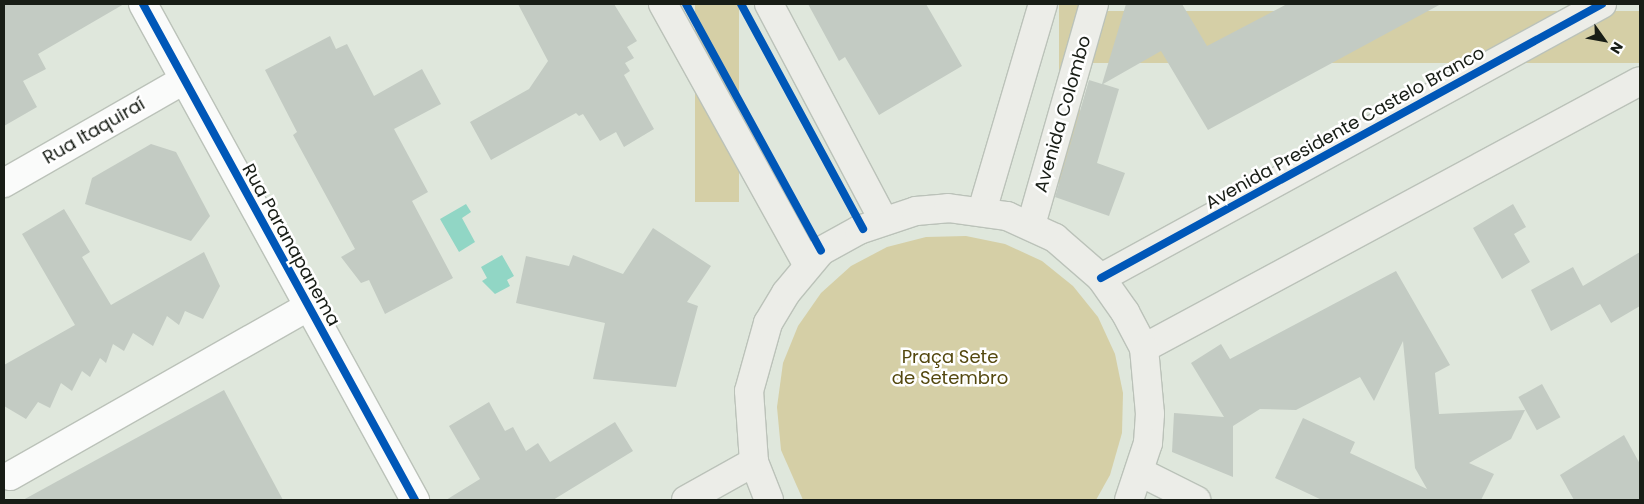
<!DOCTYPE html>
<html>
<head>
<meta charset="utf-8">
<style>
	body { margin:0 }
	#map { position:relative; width:1644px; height:504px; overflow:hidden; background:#dfe7dc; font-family:Poppins,sans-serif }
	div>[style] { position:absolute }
	.green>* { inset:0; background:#d5cfa6; transform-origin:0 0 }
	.water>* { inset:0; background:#91d6c5 }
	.building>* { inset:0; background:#c3cbc3; transform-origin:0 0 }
	.roads { filter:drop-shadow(1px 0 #bbc2b9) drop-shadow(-1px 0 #bbc2b9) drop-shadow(0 1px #bbc2b9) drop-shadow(0 -1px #bbc2b9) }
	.street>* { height:28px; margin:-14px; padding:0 14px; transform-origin:14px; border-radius:14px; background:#fafbfa }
	.secondary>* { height:28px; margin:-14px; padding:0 14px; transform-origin:14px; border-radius:14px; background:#ecede8 }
	.cycleway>* { height:8px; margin:-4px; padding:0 4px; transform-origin:4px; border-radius:4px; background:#0057b8 }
	span { translate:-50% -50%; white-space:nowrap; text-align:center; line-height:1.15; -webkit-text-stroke:5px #fff; paint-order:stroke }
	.street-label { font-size:18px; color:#181d16 }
	.park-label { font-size:18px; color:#54480f }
	.frame { position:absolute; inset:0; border:5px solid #181d16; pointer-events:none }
	.north { position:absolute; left:1579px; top:15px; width:50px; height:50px; -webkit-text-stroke:4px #fff; paint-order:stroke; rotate:122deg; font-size:14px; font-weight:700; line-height:20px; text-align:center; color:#181d16 }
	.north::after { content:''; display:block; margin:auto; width:18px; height:22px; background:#181d16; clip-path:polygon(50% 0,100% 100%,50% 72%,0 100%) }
</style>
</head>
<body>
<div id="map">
	<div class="green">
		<i style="left:695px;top:4px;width:44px;height:198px"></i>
		<i style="left:1059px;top:4px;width:21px;height:187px"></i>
		<i style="left:1640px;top:11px;width:52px;height:580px;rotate:90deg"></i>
		<i style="clip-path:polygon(966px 236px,1005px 244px,1042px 261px,1073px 286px,1098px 317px,1115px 354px,1123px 393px,1122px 433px,1110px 475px,1096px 500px,803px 500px,781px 450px,777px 407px,783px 363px,798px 326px,821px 293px,851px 266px,887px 247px,926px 237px)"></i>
	</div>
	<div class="water">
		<i style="clip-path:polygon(466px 204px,471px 212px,462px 218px,475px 242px,459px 252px,440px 219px)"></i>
		<i style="clip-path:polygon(502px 255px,514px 276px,507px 280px,510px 286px,495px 294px,482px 281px,487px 278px,481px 267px)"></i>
	</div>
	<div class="building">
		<i style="clip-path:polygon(4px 4px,124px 4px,38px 54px,46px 69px,23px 81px,37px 107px,4px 126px)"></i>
		<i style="clip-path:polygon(518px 4px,614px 4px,637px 41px,627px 47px,634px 58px,625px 63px,630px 71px,624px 75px,654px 129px,624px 147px,616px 132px,600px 141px,583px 114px,579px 116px,576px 113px,491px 160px,470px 122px,529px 89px,548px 61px)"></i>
		<i style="clip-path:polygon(808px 4px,926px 4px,962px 66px,879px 115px,845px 57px,839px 61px)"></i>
		<i style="clip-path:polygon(1126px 4px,1182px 4px,1207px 46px,1287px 4px,1441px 4px,1208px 130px,1161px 51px,1103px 84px,1119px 89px,1097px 163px,1125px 173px,1109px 216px,1055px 197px,1089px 80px,1102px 84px)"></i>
		<i style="clip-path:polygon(330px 36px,336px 49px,347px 44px,374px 96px,422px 69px,441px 104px,394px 129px,428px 192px,412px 201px,453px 278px,385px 314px,369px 280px,361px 283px,341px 257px,355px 249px,293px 135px,297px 132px,265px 70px)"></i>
		<i style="clip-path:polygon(151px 144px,176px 152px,210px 216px,191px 241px,85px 204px,92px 178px)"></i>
		<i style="clip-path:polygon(1513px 204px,1526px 227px,1514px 234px,1530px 262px,1502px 279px,1473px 228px)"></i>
		<i style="clip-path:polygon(64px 209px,90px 252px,82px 257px,111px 305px,204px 252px,220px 286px,203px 319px,185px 311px,179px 325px,167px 316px,153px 346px,133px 333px,124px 351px,113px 344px,106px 363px,100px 358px,90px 377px,82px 371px,72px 391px,61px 383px,50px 408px,38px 402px,26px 419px,4px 406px,4px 365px,75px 325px,22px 234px)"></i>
		<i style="clip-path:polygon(653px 228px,711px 266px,687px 302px,698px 306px,676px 387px,593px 379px,605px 323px,516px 303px,526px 256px,569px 266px,573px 255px,623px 274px)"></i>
		<i style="clip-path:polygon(1640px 252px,1640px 306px,1611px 323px,1600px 304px,1551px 331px,1531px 290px,1573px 267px,1583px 286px)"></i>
		<i style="clip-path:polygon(1396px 271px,1450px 365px,1435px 373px,1439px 414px,1525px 410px,1511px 439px,1469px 463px,1494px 474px,1481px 500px,1322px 500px,1275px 478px,1303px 418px,1355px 442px,1350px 453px,1427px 489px,1415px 468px,1403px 341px,1374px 401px,1360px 377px,1296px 410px,1260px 409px,1233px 426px,1233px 477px,1172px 452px,1174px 413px,1224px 417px,1191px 363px,1221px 344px,1230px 359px)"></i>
		<i style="left:1542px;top:384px;width:38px;height:27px;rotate:61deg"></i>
		<i style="clip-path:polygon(224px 390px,283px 500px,23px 500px)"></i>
		<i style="clip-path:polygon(489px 402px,505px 431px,513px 427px,526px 451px,538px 443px,550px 462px,615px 422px,633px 451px,553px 500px,446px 500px,480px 479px,449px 426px)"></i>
		<i style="clip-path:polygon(1624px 435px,1640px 464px,1640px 500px,1574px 500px,1560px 475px)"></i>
	</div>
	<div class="roads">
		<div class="street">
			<i style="left:143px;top:4px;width:566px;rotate:61.26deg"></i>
			<i style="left:4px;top:183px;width:207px;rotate:-29.8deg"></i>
			<i style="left:10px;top:476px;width:342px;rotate:-29.6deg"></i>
		</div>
		<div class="secondary">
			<i style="left:663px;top:4px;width:297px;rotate:61deg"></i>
			<i style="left:769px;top:4px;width:243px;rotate:62.1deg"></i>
			<i style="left:982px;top:211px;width:216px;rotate:-73.6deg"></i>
			<i style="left:1031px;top:225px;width:230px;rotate:-74.1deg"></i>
			<i style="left:1101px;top:278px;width:571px;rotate:-28.67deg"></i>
			<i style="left:1144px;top:348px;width:563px;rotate:-28.29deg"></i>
			<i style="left:1140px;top:472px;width:63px;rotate:26.6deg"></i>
			<i style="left:686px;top:500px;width:78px;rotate:-29.2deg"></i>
			<i style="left:769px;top:500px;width:41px;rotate:-111.5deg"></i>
			<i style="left:754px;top:462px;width:71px;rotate:-94deg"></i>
			<i style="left:749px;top:391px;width:71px;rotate:-74.4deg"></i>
			<i style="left:768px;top:323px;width:35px;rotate:-59deg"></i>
			<i style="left:786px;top:293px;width:55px;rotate:-50.2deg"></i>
			<i style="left:821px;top:251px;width:43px;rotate:-28.9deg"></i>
			<i style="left:859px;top:230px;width:60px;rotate:-18.4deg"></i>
			<i style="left:916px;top:211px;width:32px;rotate:-5deg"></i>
			<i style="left:948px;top:208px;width:60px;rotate:7.7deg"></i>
			<i style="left:1007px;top:216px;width:53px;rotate:24.6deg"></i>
			<i style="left:1055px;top:238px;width:61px;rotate:41deg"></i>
			<i style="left:1101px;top:278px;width:42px;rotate:54.8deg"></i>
			<i style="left:1125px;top:312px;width:41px;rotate:62.2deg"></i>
			<i style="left:1144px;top:348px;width:66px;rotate:84.8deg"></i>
			<i style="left:1150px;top:414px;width:29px;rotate:94deg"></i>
			<i style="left:1148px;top:443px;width:60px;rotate:108.4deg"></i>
		</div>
	</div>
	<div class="cycleway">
		<i style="left:143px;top:4px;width:566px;rotate:61.26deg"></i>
		<i style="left:686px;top:4px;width:281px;rotate:61.3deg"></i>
		<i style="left:741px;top:4px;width:256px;rotate:61.5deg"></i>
		<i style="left:1101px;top:278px;width:571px;rotate:-28.67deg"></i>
	</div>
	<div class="street-label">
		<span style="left:1063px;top:114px;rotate:-74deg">Avenida Colombo</span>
		<span style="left:1345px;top:128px;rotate:-29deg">Avenida Presidente Castelo Branco</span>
		<span style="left:94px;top:131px;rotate:-30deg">Rua Itaquiraí</span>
		<span style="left:291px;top:245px;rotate:61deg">Rua Paranapanema</span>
	</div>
	<div class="park-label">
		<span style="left:950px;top:368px">Praça Sete<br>de Setembro</span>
	</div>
	<div class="frame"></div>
	<div class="north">N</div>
</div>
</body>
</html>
